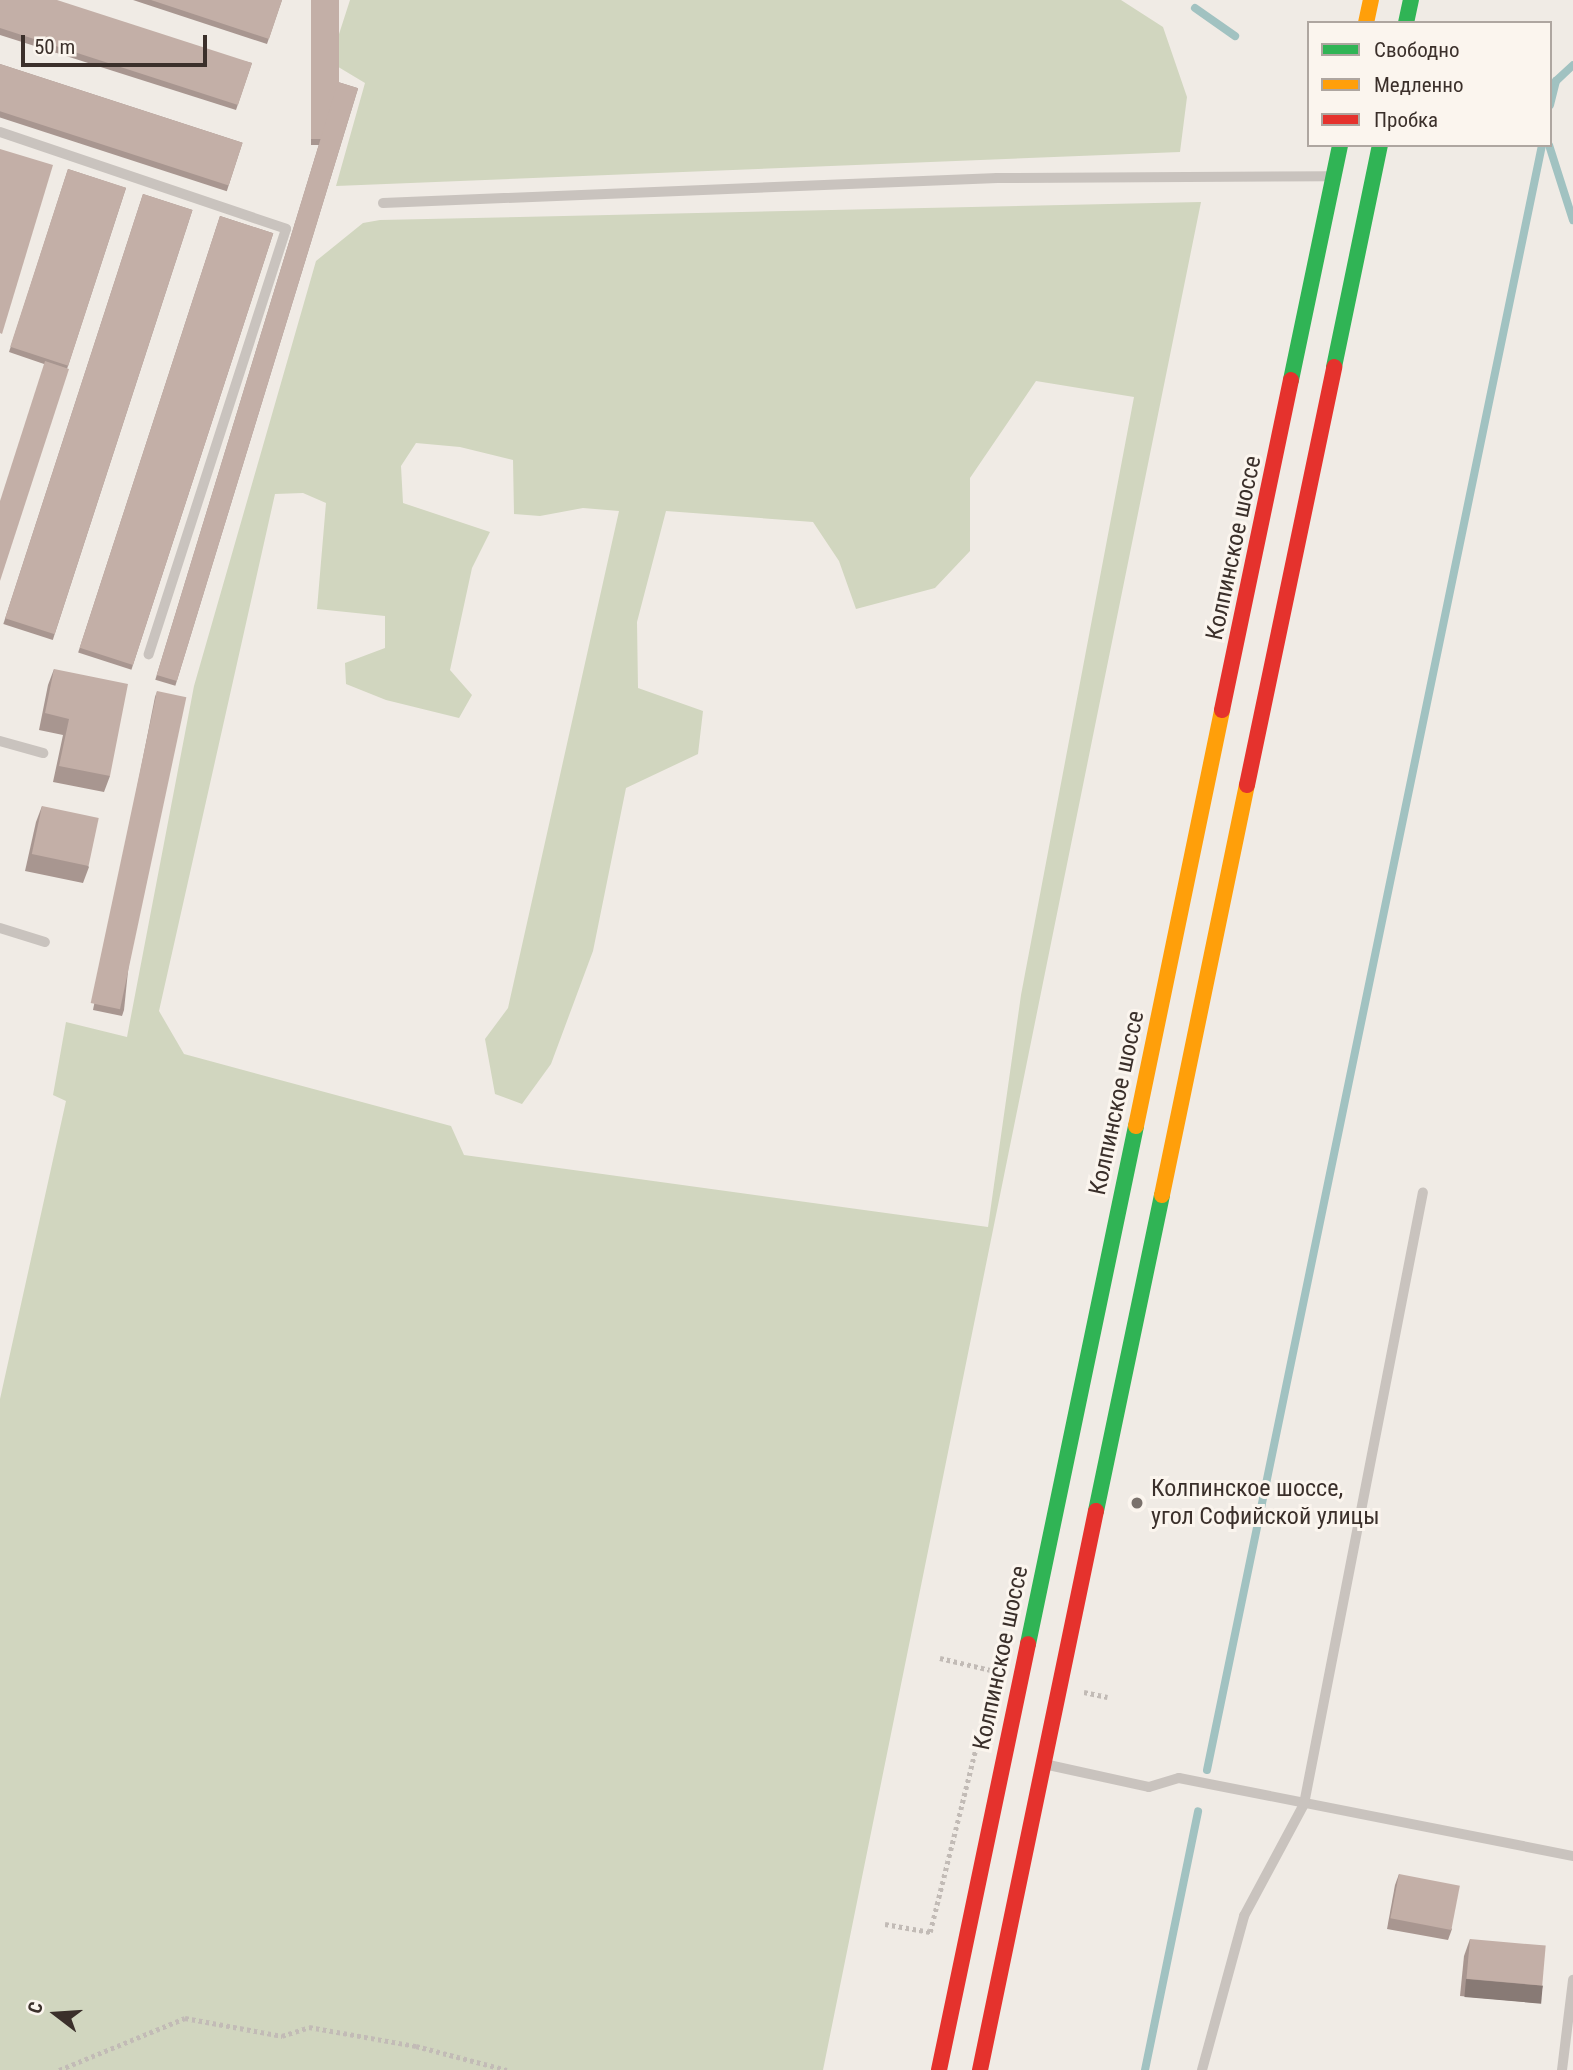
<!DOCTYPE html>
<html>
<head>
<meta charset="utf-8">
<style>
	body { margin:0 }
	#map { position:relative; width:1573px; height:2070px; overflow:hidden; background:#f0ebe5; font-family:"Roboto Condensed",sans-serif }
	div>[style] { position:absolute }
	.green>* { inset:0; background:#d1d6bf }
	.stream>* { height:8px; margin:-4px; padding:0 4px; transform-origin:4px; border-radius:4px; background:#a1c2c1 }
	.path>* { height:4.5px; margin-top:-2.25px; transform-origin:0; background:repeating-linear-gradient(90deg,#c2bbb6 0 3.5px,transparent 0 7px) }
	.lane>* { height:10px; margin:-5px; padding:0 5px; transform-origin:5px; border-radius:5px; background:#c9c3be }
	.fast>* { height:16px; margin:-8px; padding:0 8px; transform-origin:8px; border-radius:8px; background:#30b455 }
	.slow>* { height:16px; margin:-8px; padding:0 8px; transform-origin:8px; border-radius:8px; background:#ff9f0a }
	.jam>* { height:16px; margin:-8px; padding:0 8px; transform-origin:8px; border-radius:8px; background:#e5322d }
	.wall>* { inset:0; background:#a89690; transform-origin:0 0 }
	.shaded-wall>* { inset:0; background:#887a75; transform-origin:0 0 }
	.building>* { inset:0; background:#c3afa7; transform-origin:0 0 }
	.dots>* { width:19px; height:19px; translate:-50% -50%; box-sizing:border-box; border:4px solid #fbf5ee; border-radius:50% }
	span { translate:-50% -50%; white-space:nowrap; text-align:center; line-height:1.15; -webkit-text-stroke:6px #fbf5ee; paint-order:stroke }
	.street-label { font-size:24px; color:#3b302b }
	.poi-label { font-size:24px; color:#3b302b }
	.left { translate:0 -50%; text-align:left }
	.legend { position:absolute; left:1307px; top:21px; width:245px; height:126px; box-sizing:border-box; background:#fbf5ee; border:2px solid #aea6a0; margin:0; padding:9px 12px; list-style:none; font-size:21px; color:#3b302b }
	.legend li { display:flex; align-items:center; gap:14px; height:35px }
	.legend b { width:35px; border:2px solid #aea6a0 }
	.north { position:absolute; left:21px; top:1979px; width:70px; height:70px; -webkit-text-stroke:5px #fbf5ee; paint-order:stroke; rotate:287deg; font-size:19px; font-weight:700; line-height:28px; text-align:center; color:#3b302b }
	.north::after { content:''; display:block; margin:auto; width:24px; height:32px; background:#3b302b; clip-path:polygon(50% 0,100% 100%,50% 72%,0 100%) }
	.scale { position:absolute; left:21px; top:35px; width:186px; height:32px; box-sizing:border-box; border:4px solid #3b302b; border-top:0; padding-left:9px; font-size:21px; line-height:24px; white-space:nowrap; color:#3b302b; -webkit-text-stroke:5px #fbf5ee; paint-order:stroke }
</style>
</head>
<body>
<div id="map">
	<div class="green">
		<i style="clip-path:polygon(350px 0,1121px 0,1163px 27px,1187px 97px,1180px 152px,336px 186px,365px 83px,330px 62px)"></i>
		<i style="clip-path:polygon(evenodd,1201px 202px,823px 2070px,0 2070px,0 1399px,66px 1101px,53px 1095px,66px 1022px,127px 1037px,194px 686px,316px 261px,363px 223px,380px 220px,1201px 202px,1036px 381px,1134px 397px,1021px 995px,988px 1227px,464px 1155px,451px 1126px,184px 1054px,159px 1011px,275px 494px,303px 493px,326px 503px,317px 609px,385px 616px,385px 648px,345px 663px,346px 684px,386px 700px,459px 718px,472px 695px,450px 670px,472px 568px,490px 532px,403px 503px,401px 466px,416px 443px,460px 447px,513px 460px,514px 514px,540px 516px,583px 508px,619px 511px,508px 1008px,485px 1039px,495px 1094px,522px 1104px,551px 1064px,593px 951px,626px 788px,698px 754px,703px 711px,638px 688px,637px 622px,666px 511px,813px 522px,839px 561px,856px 609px,935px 588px,970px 551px,970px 478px,1036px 381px)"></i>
	</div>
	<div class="stream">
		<i style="left:1195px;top:8px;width:49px;rotate:35deg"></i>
		<i style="left:1550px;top:105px;width:25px;rotate:-76deg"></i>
		<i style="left:1556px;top:81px;width:23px;rotate:-43deg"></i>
		<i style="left:1549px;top:145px;width:79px;rotate:72.3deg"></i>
		<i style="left:1207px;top:1770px;width:1659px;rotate:-78.35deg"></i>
		<i style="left:1145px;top:2070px;width:264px;rotate:-78.4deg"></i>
	</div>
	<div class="path">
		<i style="left:940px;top:1658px;width:57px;rotate:13.3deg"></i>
		<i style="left:1084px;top:1692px;width:24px;rotate:12deg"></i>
		<i style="left:885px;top:1924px;width:46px;rotate:10.1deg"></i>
		<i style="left:930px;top:1932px;width:199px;rotate:-76deg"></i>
		<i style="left:59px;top:2070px;width:136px;rotate:-22.4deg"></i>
		<i style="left:185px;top:2018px;width:99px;rotate:10.5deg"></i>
		<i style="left:282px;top:2036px;width:28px;rotate:-18deg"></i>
		<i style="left:309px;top:2027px;width:109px;rotate:10.1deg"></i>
		<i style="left:416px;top:2046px;width:94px;rotate:14.8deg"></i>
	</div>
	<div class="lane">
		<i style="left:0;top:132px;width:302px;rotate:18.7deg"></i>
		<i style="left:286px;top:229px;width:447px;rotate:107.9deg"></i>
		<i style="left:383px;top:203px;width:615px;rotate:-2.33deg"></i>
		<i style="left:997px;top:178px;width:334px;rotate:-0.3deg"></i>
		<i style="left:0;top:741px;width:45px;rotate:15.6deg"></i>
		<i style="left:0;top:928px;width:47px;rotate:17.3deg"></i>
		<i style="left:1044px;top:1764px;width:107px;rotate:12.4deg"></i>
		<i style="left:1149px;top:1787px;width:31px;rotate:-17deg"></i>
		<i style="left:1179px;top:1778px;width:402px;rotate:11.2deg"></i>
		<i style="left:1202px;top:2070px;width:160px;rotate:-74.7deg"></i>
		<i style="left:1244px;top:1916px;width:127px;rotate:-61.8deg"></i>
		<i style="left:1304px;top:1804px;width:623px;rotate:-79deg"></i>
		<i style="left:1562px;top:2070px;width:91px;rotate:-83deg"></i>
	</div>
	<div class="fast">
		<i style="left:1406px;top:23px;width:24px;rotate:-78deg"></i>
		<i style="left:1334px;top:367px;width:227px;rotate:-78.3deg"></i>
		<i style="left:1291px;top:380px;width:240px;rotate:-78.2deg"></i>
		<i style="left:1096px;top:1511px;width:323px;rotate:-78.2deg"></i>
		<i style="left:1028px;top:1644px;width:529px;rotate:-78.22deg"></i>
	</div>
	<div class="slow">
		<i style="left:1366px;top:23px;width:24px;rotate:-78deg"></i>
		<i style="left:1136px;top:1126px;width:425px;rotate:-78.3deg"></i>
		<i style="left:1162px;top:1195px;width:419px;rotate:-78.3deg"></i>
	</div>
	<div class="jam">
		<i style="left:1222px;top:710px;width:337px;rotate:-78.2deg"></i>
		<i style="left:1247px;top:785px;width:427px;rotate:-78.2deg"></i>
		<i style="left:939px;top:2070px;width:435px;rotate:-78.2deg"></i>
		<i style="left:980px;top:2070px;width:571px;rotate:-78.28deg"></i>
	</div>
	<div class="wall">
		<i style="clip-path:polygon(0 0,252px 63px,236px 110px,0 35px)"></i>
		<i style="clip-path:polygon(133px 0,282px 0,267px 44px)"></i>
		<i style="left:311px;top:0;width:28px;height:145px"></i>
		<i style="left:0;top:64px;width:255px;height:51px;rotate:18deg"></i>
		<i style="left:338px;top:82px;width:21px;height:625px;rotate:17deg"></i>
		<i style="clip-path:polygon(68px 169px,126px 188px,67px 369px,44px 364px,9px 352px)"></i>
		<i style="left:143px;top:194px;width:52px;height:452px;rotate:18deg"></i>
		<i style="left:220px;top:216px;width:56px;height:459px;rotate:18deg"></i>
		<i style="clip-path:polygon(54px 669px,110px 776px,104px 792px,53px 782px,63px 735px,39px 730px,48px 685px)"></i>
		<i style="clip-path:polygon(157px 691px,124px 1010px,122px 1016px,93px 1010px,155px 697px)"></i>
		<i style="clip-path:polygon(42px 806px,89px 867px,83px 883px,25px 871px,36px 822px)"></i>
		<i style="clip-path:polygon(1399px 1874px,1452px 1929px,1448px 1940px,1387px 1929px,1395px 1885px)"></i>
		<i style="clip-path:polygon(1470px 1939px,1543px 1986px,1537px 2003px,1460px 1996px,1464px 1956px)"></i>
	</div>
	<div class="shaded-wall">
		<i style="left:1466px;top:1979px;width:77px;height:18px;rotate:5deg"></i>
	</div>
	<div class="building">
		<i style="clip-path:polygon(0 0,57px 0,252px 63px,238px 105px,0 28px)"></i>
		<i style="clip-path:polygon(151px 0,282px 0,269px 39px)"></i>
		<i style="left:311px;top:0;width:28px;height:139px"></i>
		<i style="left:0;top:64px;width:255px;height:45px;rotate:18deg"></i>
		<i style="left:338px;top:82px;width:21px;height:620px;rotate:17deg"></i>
		<i style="clip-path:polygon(0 149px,53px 165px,2px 334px,0 333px)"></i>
		<i style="left:68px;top:169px;width:61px;height:187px;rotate:18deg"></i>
		<i style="left:143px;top:194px;width:52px;height:446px;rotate:18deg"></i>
		<i style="left:220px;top:216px;width:56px;height:454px;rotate:18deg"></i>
		<i style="clip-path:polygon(45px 361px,69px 369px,0 581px,0 501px)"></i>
		<i style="clip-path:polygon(54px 669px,128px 684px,110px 776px,59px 766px,69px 719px,45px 713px)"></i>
		<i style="left:157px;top:691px;width:30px;height:319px;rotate:12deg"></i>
		<i style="left:42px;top:806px;width:58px;height:49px;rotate:12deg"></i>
		<i style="left:1399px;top:1874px;width:62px;height:45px;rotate:11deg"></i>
		<i style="left:1470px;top:1939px;width:76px;height:40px;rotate:5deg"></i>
	</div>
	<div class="dots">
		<i style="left:1137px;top:1503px;background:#7a716c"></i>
	</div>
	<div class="street-label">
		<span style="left:1234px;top:548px;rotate:-78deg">Колпинское шоссе</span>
		<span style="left:1117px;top:1103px;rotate:-78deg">Колпинское шоссе</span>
		<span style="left:1001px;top:1658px;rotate:-78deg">Колпинское шоссе</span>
	</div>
	<div class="poi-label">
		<span class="left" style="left:1151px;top:1503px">Колпинское шоссе,<br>угол Софийской улицы</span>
	</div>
	<ul class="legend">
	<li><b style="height:9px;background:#30b455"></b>Свободно</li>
	<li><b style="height:9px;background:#ff9f0a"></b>Медленно</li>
	<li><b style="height:9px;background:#e5322d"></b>Пробка</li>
	</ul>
	<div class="north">С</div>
	<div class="scale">50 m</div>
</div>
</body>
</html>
